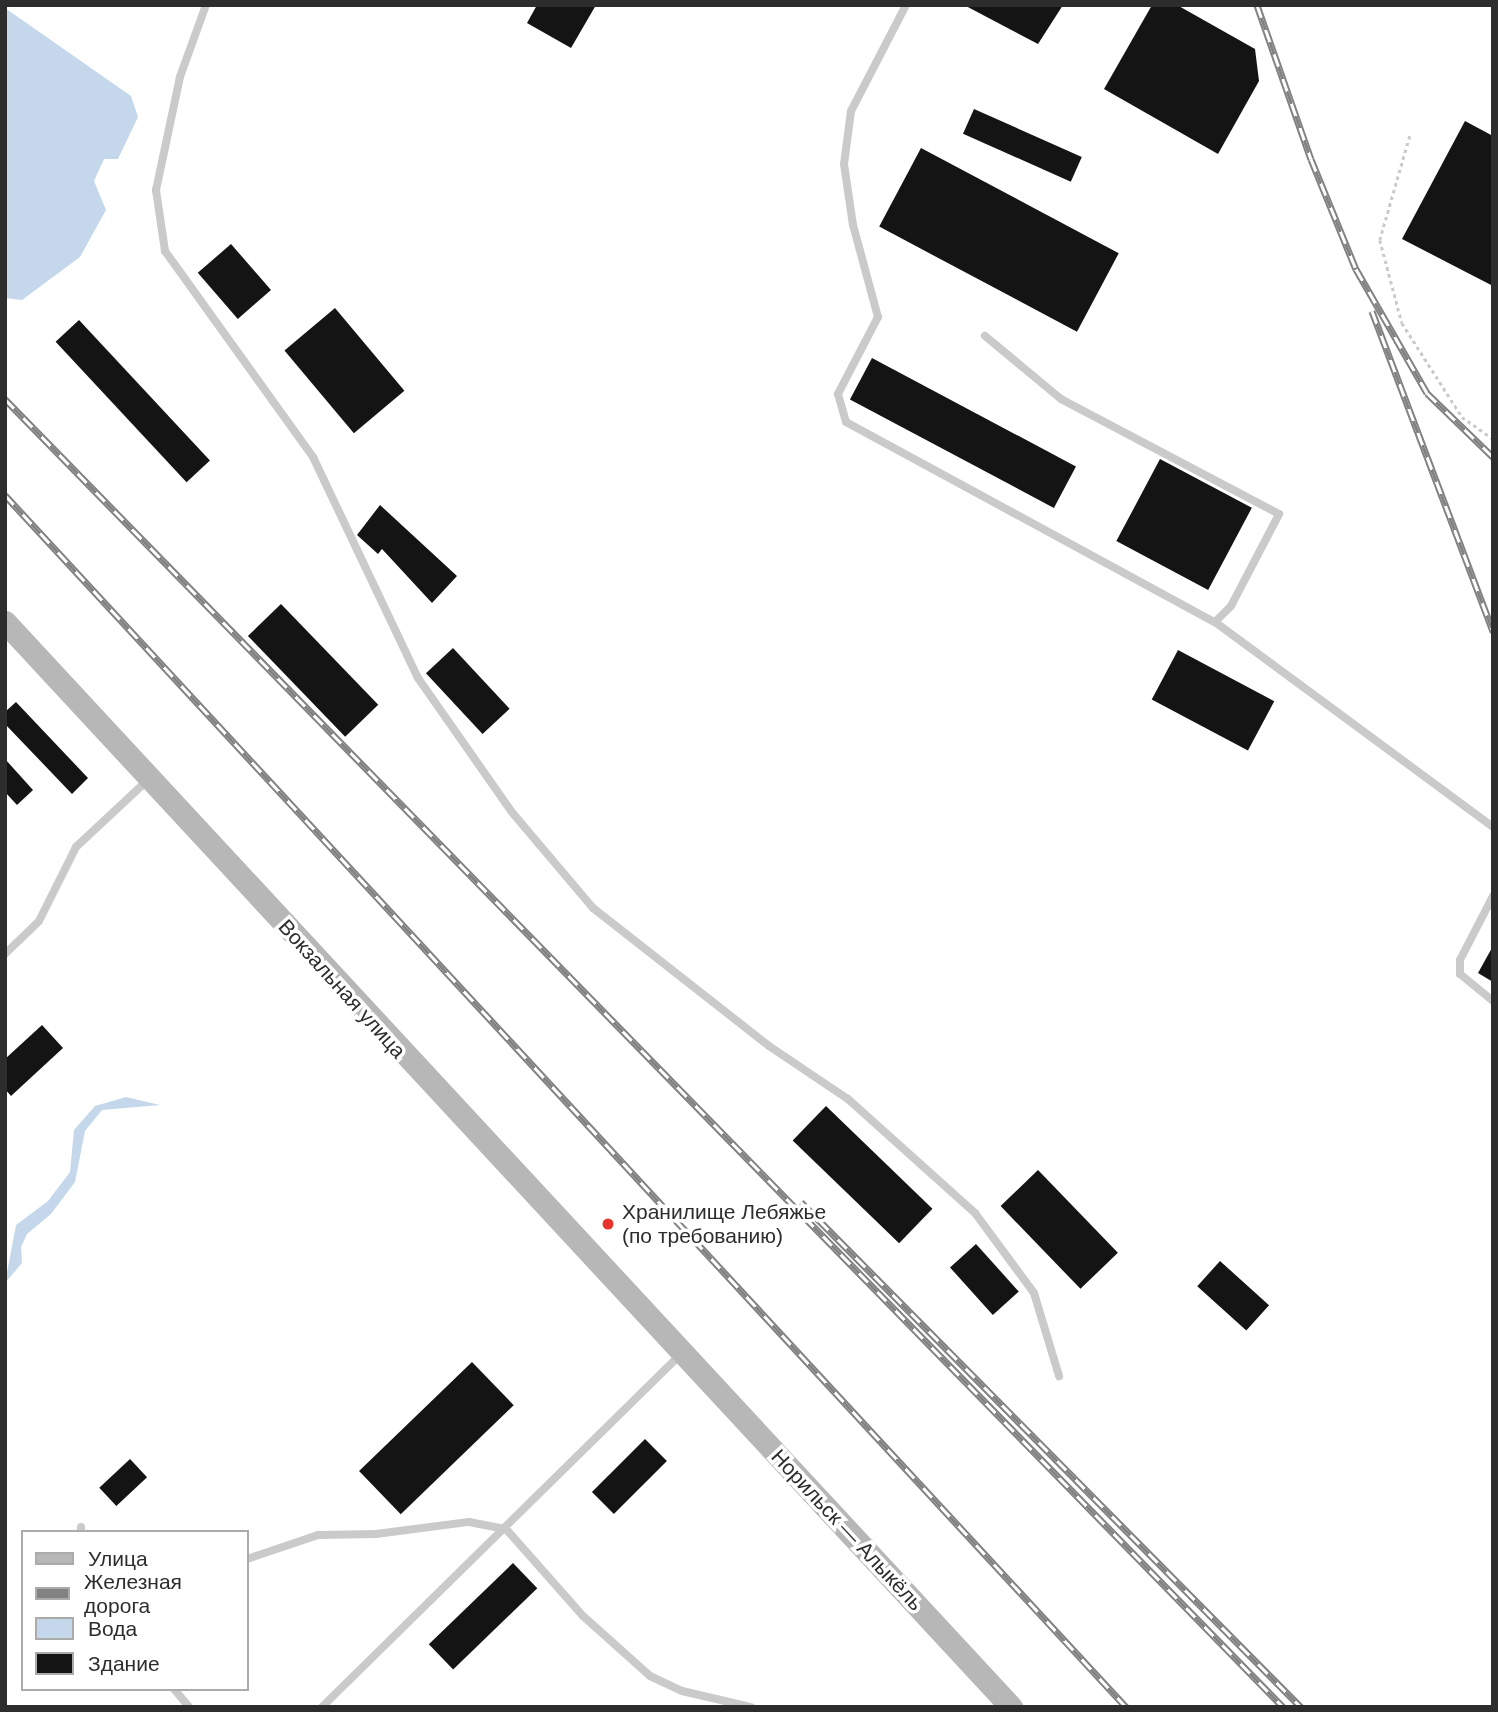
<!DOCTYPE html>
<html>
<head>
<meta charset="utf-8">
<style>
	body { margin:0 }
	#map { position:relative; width:1498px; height:1712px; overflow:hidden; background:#fff; font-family:Arial,sans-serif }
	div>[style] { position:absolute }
	.water>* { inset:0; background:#c5d8eb }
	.building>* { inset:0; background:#141414; transform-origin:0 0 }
	.path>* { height:2.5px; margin-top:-1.25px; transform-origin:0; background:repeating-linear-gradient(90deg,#cacaca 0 3.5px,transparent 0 7px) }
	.lane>* { height:8px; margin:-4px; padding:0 4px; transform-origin:4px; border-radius:4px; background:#cacaca }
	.secondary>* { height:23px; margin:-11.5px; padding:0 11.5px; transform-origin:11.5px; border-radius:11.5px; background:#b7b7b7 }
	.rail>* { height:7px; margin-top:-3.5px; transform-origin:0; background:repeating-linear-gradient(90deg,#fff 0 13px,#828282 0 26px); box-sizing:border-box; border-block:2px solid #828282 }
	.dots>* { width:19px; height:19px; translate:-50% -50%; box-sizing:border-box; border:4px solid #fff; border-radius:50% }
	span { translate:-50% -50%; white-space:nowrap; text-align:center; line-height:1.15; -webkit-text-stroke:7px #fff; paint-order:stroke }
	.street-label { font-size:21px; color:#2d2d2d }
	.poi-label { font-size:21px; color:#2d2d2d }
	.left { translate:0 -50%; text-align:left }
	.frame { position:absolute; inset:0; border:7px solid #2d2d2d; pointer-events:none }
	.legend { position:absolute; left:21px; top:1530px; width:228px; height:161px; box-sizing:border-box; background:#fff; border:2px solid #ababab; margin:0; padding:9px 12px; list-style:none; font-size:21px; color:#2d2d2d }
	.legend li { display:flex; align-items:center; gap:14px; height:35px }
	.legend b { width:35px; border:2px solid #ababab }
</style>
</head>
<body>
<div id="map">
	<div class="water">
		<i style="clip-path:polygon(5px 8px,131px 96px,138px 117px,118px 159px,104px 159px,94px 181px,106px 210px,80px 257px,22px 300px,5px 298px)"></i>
		<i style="clip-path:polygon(126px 1097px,160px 1105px,102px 1110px,85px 1131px,75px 1182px,51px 1214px,27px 1234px,21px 1247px,22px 1263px,5px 1283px,16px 1225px,48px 1201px,70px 1172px,74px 1130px,95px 1106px)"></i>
	</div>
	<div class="building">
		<i style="clip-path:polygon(537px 5px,596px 5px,571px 48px,527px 23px)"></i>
		<i style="clip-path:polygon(964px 5px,1063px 5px,1038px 44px)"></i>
		<i style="clip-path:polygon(1152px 5px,1177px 5px,1255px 49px,1259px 81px,1218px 154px,1104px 89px)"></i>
		<i style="left:974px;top:109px;width:118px;height:27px;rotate:24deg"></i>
		<i style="clip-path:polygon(1465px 121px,1493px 136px,1493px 286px,1402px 239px)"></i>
		<i style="left:921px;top:148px;width:224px;height:89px;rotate:28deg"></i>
		<i style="left:231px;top:244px;width:61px;height:44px;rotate:49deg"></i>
		<i style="left:335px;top:308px;width:108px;height:66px;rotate:50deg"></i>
		<i style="left:79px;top:320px;width:192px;height:32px;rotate:47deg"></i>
		<i style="left:872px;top:358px;width:231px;height:47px;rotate:28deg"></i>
		<i style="left:1160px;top:459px;width:104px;height:93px;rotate:28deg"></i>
		<i style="clip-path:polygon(380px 505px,457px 576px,432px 603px,382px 549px,378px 554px,357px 535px)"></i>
		<i style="left:281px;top:604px;width:140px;height:46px;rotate:46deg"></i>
		<i style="left:453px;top:648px;width:83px;height:37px;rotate:47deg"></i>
		<i style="left:1178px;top:650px;width:109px;height:56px;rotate:28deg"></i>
		<i style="clip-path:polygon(16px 702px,88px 778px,72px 794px,5px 724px,5px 712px)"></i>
		<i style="clip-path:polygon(5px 759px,33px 790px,17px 805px,5px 792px)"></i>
		<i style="clip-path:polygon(1493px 946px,1493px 982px,1478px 973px)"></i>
		<i style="clip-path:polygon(42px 1025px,63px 1048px,11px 1096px,5px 1089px,5px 1059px)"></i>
		<i style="left:826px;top:1106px;width:148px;height:48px;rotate:44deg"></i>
		<i style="left:1038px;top:1170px;width:115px;height:52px;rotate:46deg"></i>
		<i style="left:976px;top:1244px;width:64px;height:35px;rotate:48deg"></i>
		<i style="left:1220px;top:1261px;width:66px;height:34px;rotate:42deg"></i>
		<i style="left:472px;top:1362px;width:60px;height:157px;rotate:46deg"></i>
		<i style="left:645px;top:1439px;width:31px;height:75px;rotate:45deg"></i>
		<i style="left:130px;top:1459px;width:25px;height:42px;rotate:47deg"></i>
		<i style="left:513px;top:1563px;width:35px;height:117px;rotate:46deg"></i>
	</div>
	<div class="path">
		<i style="left:1410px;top:136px;width:108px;rotate:106.1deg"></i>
		<i style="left:1380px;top:240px;width:86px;rotate:75.2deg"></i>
		<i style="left:1402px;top:323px;width:112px;rotate:57.4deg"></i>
		<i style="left:1462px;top:417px;width:38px;rotate:35deg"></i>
	</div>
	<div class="lane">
		<i style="left:206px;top:5px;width:77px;rotate:109.9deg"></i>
		<i style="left:180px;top:77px;width:116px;rotate:102deg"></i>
		<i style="left:156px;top:190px;width:62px;rotate:81.6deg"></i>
		<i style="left:165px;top:251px;width:254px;rotate:54.3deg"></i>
		<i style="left:313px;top:457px;width:245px;rotate:64.6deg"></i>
		<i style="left:418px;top:678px;width:162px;rotate:55deg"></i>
		<i style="left:511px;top:811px;width:127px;rotate:49.8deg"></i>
		<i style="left:593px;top:908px;width:224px;rotate:38.1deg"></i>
		<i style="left:769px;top:1046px;width:95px;rotate:33.9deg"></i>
		<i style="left:848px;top:1099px;width:171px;rotate:41.9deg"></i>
		<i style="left:975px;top:1213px;width:99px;rotate:53.6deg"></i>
		<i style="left:1034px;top:1293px;width:87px;rotate:73.2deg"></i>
		<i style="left:906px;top:5px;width:119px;rotate:117.4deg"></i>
		<i style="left:851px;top:111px;width:53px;rotate:97.5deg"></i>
		<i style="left:844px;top:164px;width:62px;rotate:81.6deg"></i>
		<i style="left:853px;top:225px;width:95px;rotate:74.8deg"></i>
		<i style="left:878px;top:317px;width:87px;rotate:117.5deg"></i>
		<i style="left:838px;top:394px;width:29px;rotate:74deg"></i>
		<i style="left:846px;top:422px;width:420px;rotate:28.5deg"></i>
		<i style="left:1215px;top:622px;width:23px;rotate:-45deg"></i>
		<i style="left:1231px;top:606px;width:104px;rotate:-62.4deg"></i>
		<i style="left:1279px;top:514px;width:246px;rotate:-152.2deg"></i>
		<i style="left:1061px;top:399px;width:99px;rotate:-140.3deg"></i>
		<i style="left:1215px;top:622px;width:345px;rotate:36.4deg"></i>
		<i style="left:1493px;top:896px;width:72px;rotate:117.3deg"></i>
		<i style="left:1460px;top:960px;width:14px;rotate:90deg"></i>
		<i style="left:1460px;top:974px;width:43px;rotate:39.3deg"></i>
		<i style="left:5px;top:954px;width:47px;rotate:-44.1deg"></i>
		<i style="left:39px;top:921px;width:83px;rotate:-63.4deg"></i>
		<i style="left:76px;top:847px;width:100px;rotate:-43deg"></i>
		<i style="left:81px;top:1527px;width:5px;rotate:90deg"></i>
		<i style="left:247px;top:1559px;width:75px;rotate:-18.7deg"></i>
		<i style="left:318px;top:1535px;width:58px;rotate:-1deg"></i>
		<i style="left:376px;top:1534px;width:94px;rotate:-7.4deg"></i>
		<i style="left:469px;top:1522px;width:38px;rotate:11deg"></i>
		<i style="left:506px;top:1529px;width:116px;rotate:48.5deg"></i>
		<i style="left:583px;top:1616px;width:90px;rotate:41.8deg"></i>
		<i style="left:650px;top:1676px;width:35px;rotate:25deg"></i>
		<i style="left:682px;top:1691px;width:71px;rotate:13.1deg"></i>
		<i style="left:174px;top:1689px;width:23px;rotate:50deg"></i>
		<i style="left:322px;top:1707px;width:505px;rotate:-44.52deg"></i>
	</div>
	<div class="secondary">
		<i style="left:5px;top:622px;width:1480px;rotate:47.16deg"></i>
	</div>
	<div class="rail">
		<i style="left:1257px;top:5px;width:163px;rotate:70.7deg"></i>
		<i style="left:1311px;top:159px;width:119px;rotate:67.8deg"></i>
		<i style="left:1356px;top:269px;width:143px;rotate:60.2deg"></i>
		<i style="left:1427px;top:393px;width:92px;rotate:44.1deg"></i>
		<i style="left:1372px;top:311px;width:343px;rotate:69.3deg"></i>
		<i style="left:5px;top:399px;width:1829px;rotate:45.66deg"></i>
		<i style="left:5px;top:495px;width:1651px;rotate:47.23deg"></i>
		<i style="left:801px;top:1202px;width:711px;rotate:45.29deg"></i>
	</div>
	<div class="dots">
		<i style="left:608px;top:1224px;background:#e7332c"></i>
	</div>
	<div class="street-label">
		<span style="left:342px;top:989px;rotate:48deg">Вокзальная улица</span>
		<span style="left:847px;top:1530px;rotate:47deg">Норильск — Алыкёль</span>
	</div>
	<div class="poi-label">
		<span class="left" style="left:622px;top:1224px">Хранилище Лебяжье<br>(по требованию)</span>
	</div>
	<div class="frame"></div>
	<ul class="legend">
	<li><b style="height:9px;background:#b7b7b7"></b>Улица</li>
	<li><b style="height:9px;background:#828282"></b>Железная дорога</li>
	<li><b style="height:19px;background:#c5d8eb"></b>Вода</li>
	<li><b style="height:19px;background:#141414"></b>Здание</li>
	</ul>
</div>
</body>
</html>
